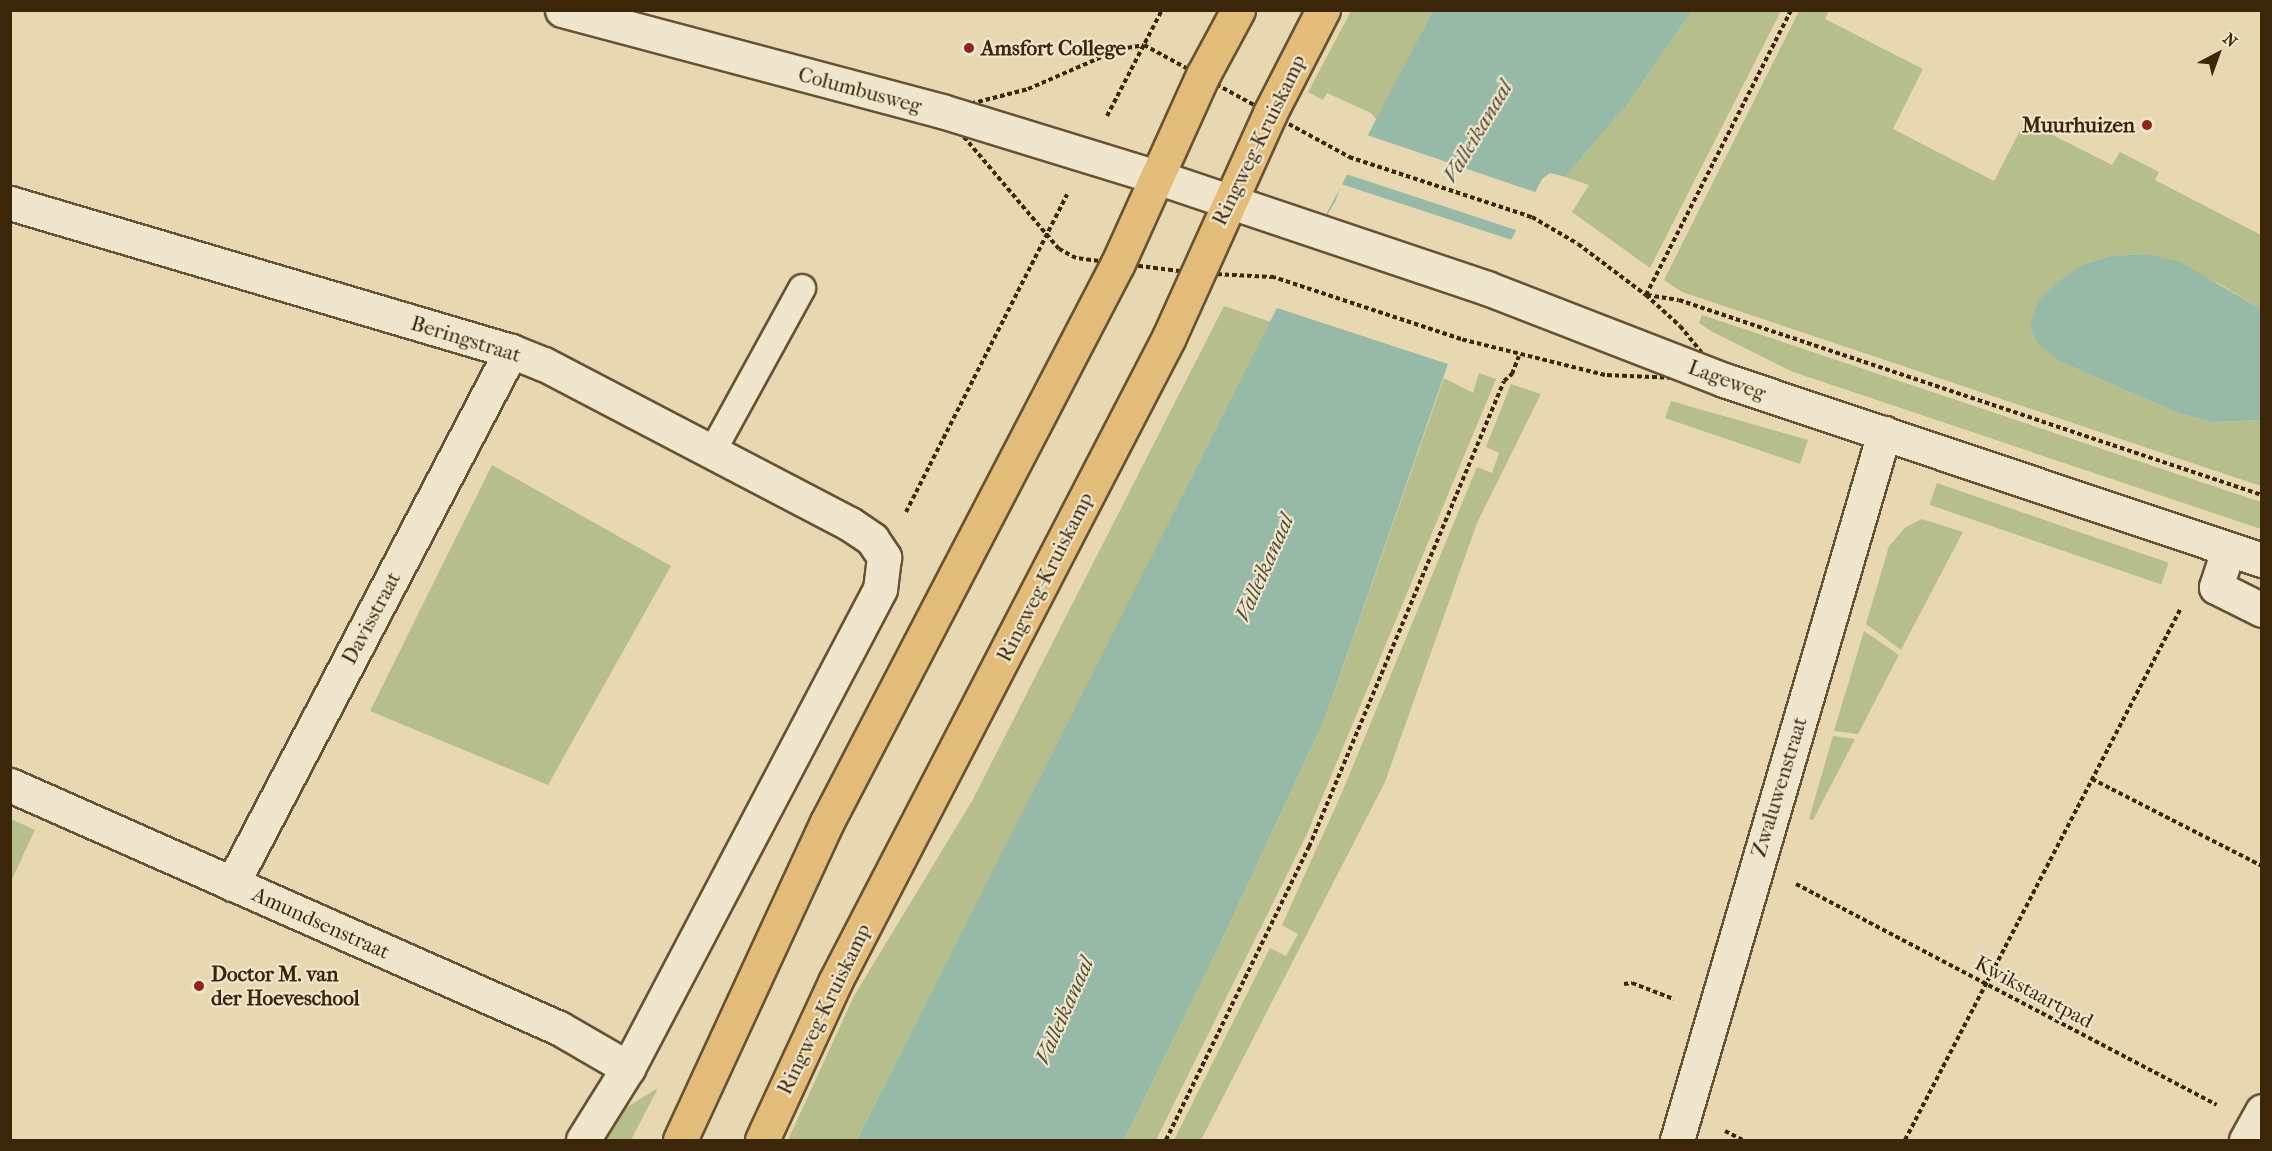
<!DOCTYPE html>
<html>
<head>
<meta charset="utf-8">
<style>
	body { margin:0 }
	#map { position:relative; width:2272px; height:1151px; overflow:hidden; background:#e7d8b2; font-family:"IM FELL French Canon",serif }
	div>[style] { position:absolute }
	.green>* { inset:0; background:#b6bf8c; transform-origin:0 0 }
	.water>* { inset:0; background:#97baa8 }
	.pier>* { inset:0; background:#e7d8b2 }
	.path>* { height:4px; margin-top:-2px; transform-origin:0; background:repeating-linear-gradient(90deg,#3c2609 0 4.5px,transparent 0 7.5px) }
	.roads { filter:drop-shadow(2px 0 #675233) drop-shadow(-2px 0 #675233) drop-shadow(0 2px #675233) drop-shadow(0 -2px #675233) }
	.service>* { height:26px; margin:-13px; padding:0 13px; transform-origin:13px; border-radius:13px; background:#efe6cd }
	.minor>* { height:33px; margin:-16.5px; padding:0 16.5px; transform-origin:16.5px; border-radius:16.5px; background:#efe6cd }
	.tertiary>* { height:33px; margin:-16.5px; padding:0 16.5px; transform-origin:16.5px; border-radius:16.5px; background:#efe6cd }
	.primary>* { height:33px; margin:-16.5px; padding:0 16.5px; transform-origin:16.5px; border-radius:16.5px; background:#e4bc79 }
	.dots>* { width:16px; height:16px; translate:-50% -50%; box-sizing:border-box; border:3px solid #efe6cd; border-radius:50% }
	span { translate:-50% -50%; white-space:nowrap; text-align:center; line-height:1.15; -webkit-text-stroke:4.5px #efe6cd; paint-order:stroke }
	.poi-label { font-size:21px; color:#3c2609; font-weight:700 }
	.left { translate:0 -50%; text-align:left }
	.right { translate:-100% -50%; text-align:right }
	.street-label { font-size:21px; color:#3c2609 }
	.water-label { font-size:22px; color:#534b31; font-style:italic }
	.frame { position:absolute; inset:0; border:12px solid #3c2609; pointer-events:none }
	.north { position:absolute; left:2188px; top:24px; width:60px; height:60px; -webkit-text-stroke:4px #efe6cd; paint-order:stroke; rotate:41deg; font-size:16px; font-weight:700; line-height:24px; text-align:center; color:#3c2609 }
	.north::after { content:''; display:block; margin:auto; width:21px; height:27px; background:#3c2609; clip-path:polygon(50% 0,100% 100%,50% 72%,0 100%) }
</style>
</head>
<body>
<div id="map">
	<div class="green">
		<i style="clip-path:polygon(1351px 11px,1433px 11px,1377px 120px,1371px 113px,1327px 93px,1323px 100px,1308px 92px)"></i>
		<i style="clip-path:polygon(1692px 11px,1781px 11px,1650px 268px,1572px 212px,1589px 185px,1565px 177px,1626px 106px)"></i>
		<i style="clip-path:polygon(1799px 11px,1829px 11px,1825px 19px,1923px 69px,1893px 129px,1994px 181px,2025px 121px,2112px 165px,2120px 152px,2159px 172px,2155px 180px,2261px 235px,2261px 309px,2218px 283px,2146px 254px,2109px 256px,2081px 265px,2038px 301px,2061px 362px,2178px 413px,2212px 422px,2261px 420px,2261px 486px,1682px 292px,1664px 280px)"></i>
		<i style="clip-path:polygon(1224px 306px,1271px 322px,857px 1140px,788px 1140px,854px 996px,972px 801px)"></i>
		<i style="clip-path:polygon(1702px 315px,2261px 502px,2261px 529px,1793px 372px,1711px 331px,1699px 323px)"></i>
		<i style="clip-path:polygon(1479px 373px,1496px 379px,1307px 834px,1156px 1140px,1124px 1140px,1220px 944px,1325px 718px,1444px 378px,1473px 393px)"></i>
		<i style="clip-path:polygon(1511px 384px,1541px 394px,1477px 523px,1385px 782px,1201px 1140px,1174px 1140px,1270px 948px,1286px 956px,1298px 934px,1282px 925px,1340px 797px,1477px 467px,1492px 473px,1499px 453px,1486px 447px)"></i>
		<i style="clip-path:polygon(1671px 401px,1808px 440px,1800px 464px,1665px 418px)"></i>
		<i style="clip-path:polygon(492px 465px,671px 566px,548px 785px,370px 711px)"></i>
		<i style="left:1937px;top:483px;width:245px;height:23px;rotate:19deg"></i>
		<i style="clip-path:polygon(1922px 519px,1963px 532px,1901px 650px,1866px 624px,1889px 546px,1906px 527px)"></i>
		<i style="clip-path:polygon(1864px 631px,1899px 655px,1858px 734px,1834px 731px)"></i>
		<i style="clip-path:polygon(1833px 736px,1855px 739px,1813px 820px,1809px 819px)"></i>
		<i style="clip-path:polygon(11px 819px,35px 830px,11px 881px)"></i>
		<i style="clip-path:polygon(658px 1088px,631px 1140px,593px 1140px,606px 1120px)"></i>
	</div>
	<div class="water">
		<i style="clip-path:polygon(1433px 11px,1692px 11px,1626px 106px,1565px 177px,1550px 173px,1542px 179px,1448px 364px,1325px 718px,1220px 944px,1124px 1140px,857px 1140px,1277px 308px)"></i>
		<i style="clip-path:polygon(2146px 254px,2180px 262px,2261px 309px,2261px 420px,2212px 422px,2178px 413px,2061px 362px,2038px 344px,2030px 326px,2038px 301px,2058px 282px,2081px 265px,2109px 256px)"></i>
	</div>
	<div class="pier">
		<i style="clip-path:polygon(1367px 135px,1370px 136px,1538px 193px,1519px 231px,1346px 174px)"></i>
		<i style="clip-path:polygon(1341px 184px,1515px 241px,1509px 245px,1451px 365px,1274px 307px,1336px 200px)"></i>
	</div>
	<div class="path">
		<i style="left:1144px;top:45px;width:234px;rotate:28.6deg"></i>
		<i style="left:1349px;top:157px;width:193px;rotate:18.2deg"></i>
		<i style="left:1532px;top:217px;width:53px;rotate:30.4deg"></i>
		<i style="left:1578px;top:244px;width:85px;rotate:36.9deg"></i>
		<i style="left:1646px;top:295px;width:46px;rotate:42.4deg"></i>
		<i style="left:1680px;top:326px;width:70px;rotate:50.8deg"></i>
		<i style="left:1724px;top:380px;width:119px;rotate:-177.6deg"></i>
		<i style="left:1605px;top:375px;width:148px;rotate:-166deg"></i>
		<i style="left:1461px;top:339px;width:197px;rotate:-161.7deg"></i>
		<i style="left:1274px;top:277px;width:79px;rotate:-177.1deg"></i>
		<i style="left:1195px;top:273px;width:120px;rotate:-172.8deg"></i>
		<i style="left:1076px;top:258px;width:19px;rotate:-152deg"></i>
		<i style="left:1059px;top:249px;width:181px;rotate:-130.3deg"></i>
		<i style="left:942px;top:111px;width:89px;rotate:-14.3deg"></i>
		<i style="left:1028px;top:89px;width:100px;rotate:-23.5deg"></i>
		<i style="left:1120px;top:49px;width:24px;rotate:-9deg"></i>
		<i style="left:1107px;top:116px;width:119px;rotate:-62.6deg"></i>
		<i style="left:1646px;top:295px;width:320px;rotate:-63deg"></i>
		<i style="left:1647px;top:295px;width:32px;rotate:9deg"></i>
		<i style="left:1679px;top:300px;width:615px;rotate:18.49deg"></i>
		<i style="left:906px;top:512px;width:356px;rotate:-63.1deg"></i>
		<i style="left:2092px;top:779px;width:191px;rotate:27.1deg"></i>
		<i style="left:1796px;top:884px;width:475px;rotate:27.7deg"></i>
		<i style="left:1624px;top:984px;width:8px;rotate:-7deg"></i>
		<i style="left:1632px;top:983px;width:45px;rotate:20.9deg"></i>
		<i style="left:1725px;top:1131px;width:20px;rotate:27deg"></i>
		<i style="left:1166px;top:1140px;width:326px;rotate:-64deg"></i>
		<i style="left:1309px;top:847px;width:505px;rotate:-67.29deg"></i>
		<i style="left:1504px;top:381px;width:11px;rotate:-41deg"></i>
		<i style="left:1512px;top:374px;width:19px;rotate:-69deg"></i>
		<i style="left:1905px;top:1140px;width:599px;rotate:-62.58deg"></i>
	</div>
	<div class="roads">
		<div class="service">
			<i style="left:712px;top:452px;width:187px;rotate:-61.2deg"></i>
		</div>
		<div class="minor">
			<i style="left:562px;top:10px;width:393px;rotate:14.9deg"></i>
			<i style="left:942px;top:111px;width:225px;rotate:17.1deg"></i>
			<i style="left:10px;top:203px;width:522px;rotate:16.46deg"></i>
			<i style="left:511px;top:351px;width:35px;rotate:22deg"></i>
			<i style="left:544px;top:364px;width:345px;rotate:27.6deg"></i>
			<i style="left:850px;top:524px;width:27px;rotate:34deg"></i>
			<i style="left:872px;top:539px;width:22px;rotate:56deg"></i>
			<i style="left:884px;top:557px;width:32px;rotate:97deg"></i>
			<i style="left:880px;top:589px;width:541px;rotate:117.75deg"></i>
			<i style="left:628px;top:1068px;width:85px;rotate:122deg"></i>
			<i style="left:2228px;top:550px;width:39px;rotate:108deg"></i>
			<i style="left:2216px;top:587px;width:51px;rotate:26.6deg"></i>
			<i style="left:10px;top:785px;width:600px;rotate:23.88deg"></i>
			<i style="left:559px;top:1028px;width:80px;rotate:30.1deg"></i>
			<i style="left:232px;top:884px;width:602px;rotate:-62.37deg"></i>
			<i style="left:1677px;top:1140px;width:737px;rotate:-73.68deg"></i>
			<i style="left:2246px;top:1140px;width:33px;rotate:-61deg"></i>
		</div>
		<div class="tertiary">
			<i style="left:1157px;top:177px;width:348px;rotate:18.6deg"></i>
			<i style="left:1487px;top:288px;width:254px;rotate:21.2deg"></i>
			<i style="left:1724px;top:380px;width:567px;rotate:18.5deg"></i>
		</div>
		<div class="primary">
			<i style="left:680px;top:1140px;width:350px;rotate:-65.2deg"></i>
			<i style="left:827px;top:822px;width:630px;rotate:-62.5deg"></i>
			<i style="left:1118px;top:263px;width:206px;rotate:-65.7deg"></i>
			<i style="left:1203px;top:75px;width:74px;rotate:-61.7deg"></i>
			<i style="left:762px;top:1140px;width:174px;rotate:-65.2deg"></i>
			<i style="left:835px;top:982px;width:726px;rotate:-62.62deg"></i>
			<i style="left:1169px;top:337px;width:246px;rotate:-65.7deg"></i>
			<i style="left:1270px;top:113px;width:116px;rotate:-62.8deg"></i>
		</div>
	</div>
	<div class="dots">
		<i style="left:969px;top:48px;background:#8f2418"></i>
		<i style="left:2147px;top:125px;background:#8f2418"></i>
		<i style="left:199px;top:986px;background:#8f2418"></i>
	</div>
	<div class="poi-label">
		<span class="left" style="left:981px;top:48px">Amsfort College</span>
		<span class="right" style="left:2135px;top:125px">Muurhuizen</span>
		<span class="left" style="left:211px;top:986px">Doctor M. van<br>der Hoeveschool</span>
	</div>
	<div class="street-label">
		<span style="left:860px;top:90px;rotate:15deg">Columbusweg</span>
		<span style="left:1259px;top:140px;rotate:-64deg">Ringweg-Kruiskamp</span>
		<span style="left:466px;top:339px;rotate:17deg">Beringstraat</span>
		<span style="left:1727px;top:380px;rotate:20deg">Lageweg</span>
		<span style="left:1045px;top:577px;rotate:-63deg">Ringweg-Kruiskamp</span>
		<span style="left:371px;top:618px;rotate:-62deg">Davisstraat</span>
		<span style="left:1779px;top:787px;rotate:-73deg">Zwaluwenstraat</span>
		<span style="left:321px;top:923px;rotate:24deg">Amundsenstraat</span>
		<span style="left:2034px;top:992px;rotate:28deg">Kwikstaartpad</span>
		<span style="left:824px;top:1009px;rotate:-64deg">Ringweg-Kruiskamp</span>
	</div>
	<div class="water-label">
		<span style="left:1478px;top:132px;rotate:-59deg">Valleikanaal</span>
		<span style="left:1265px;top:568px;rotate:-66deg">Valleikanaal</span>
		<span style="left:1065px;top:1011px;rotate:-66deg">Valleikanaal</span>
	</div>
	<div class="frame"></div>
	<div class="north">N</div>
</div>
</body>
</html>
